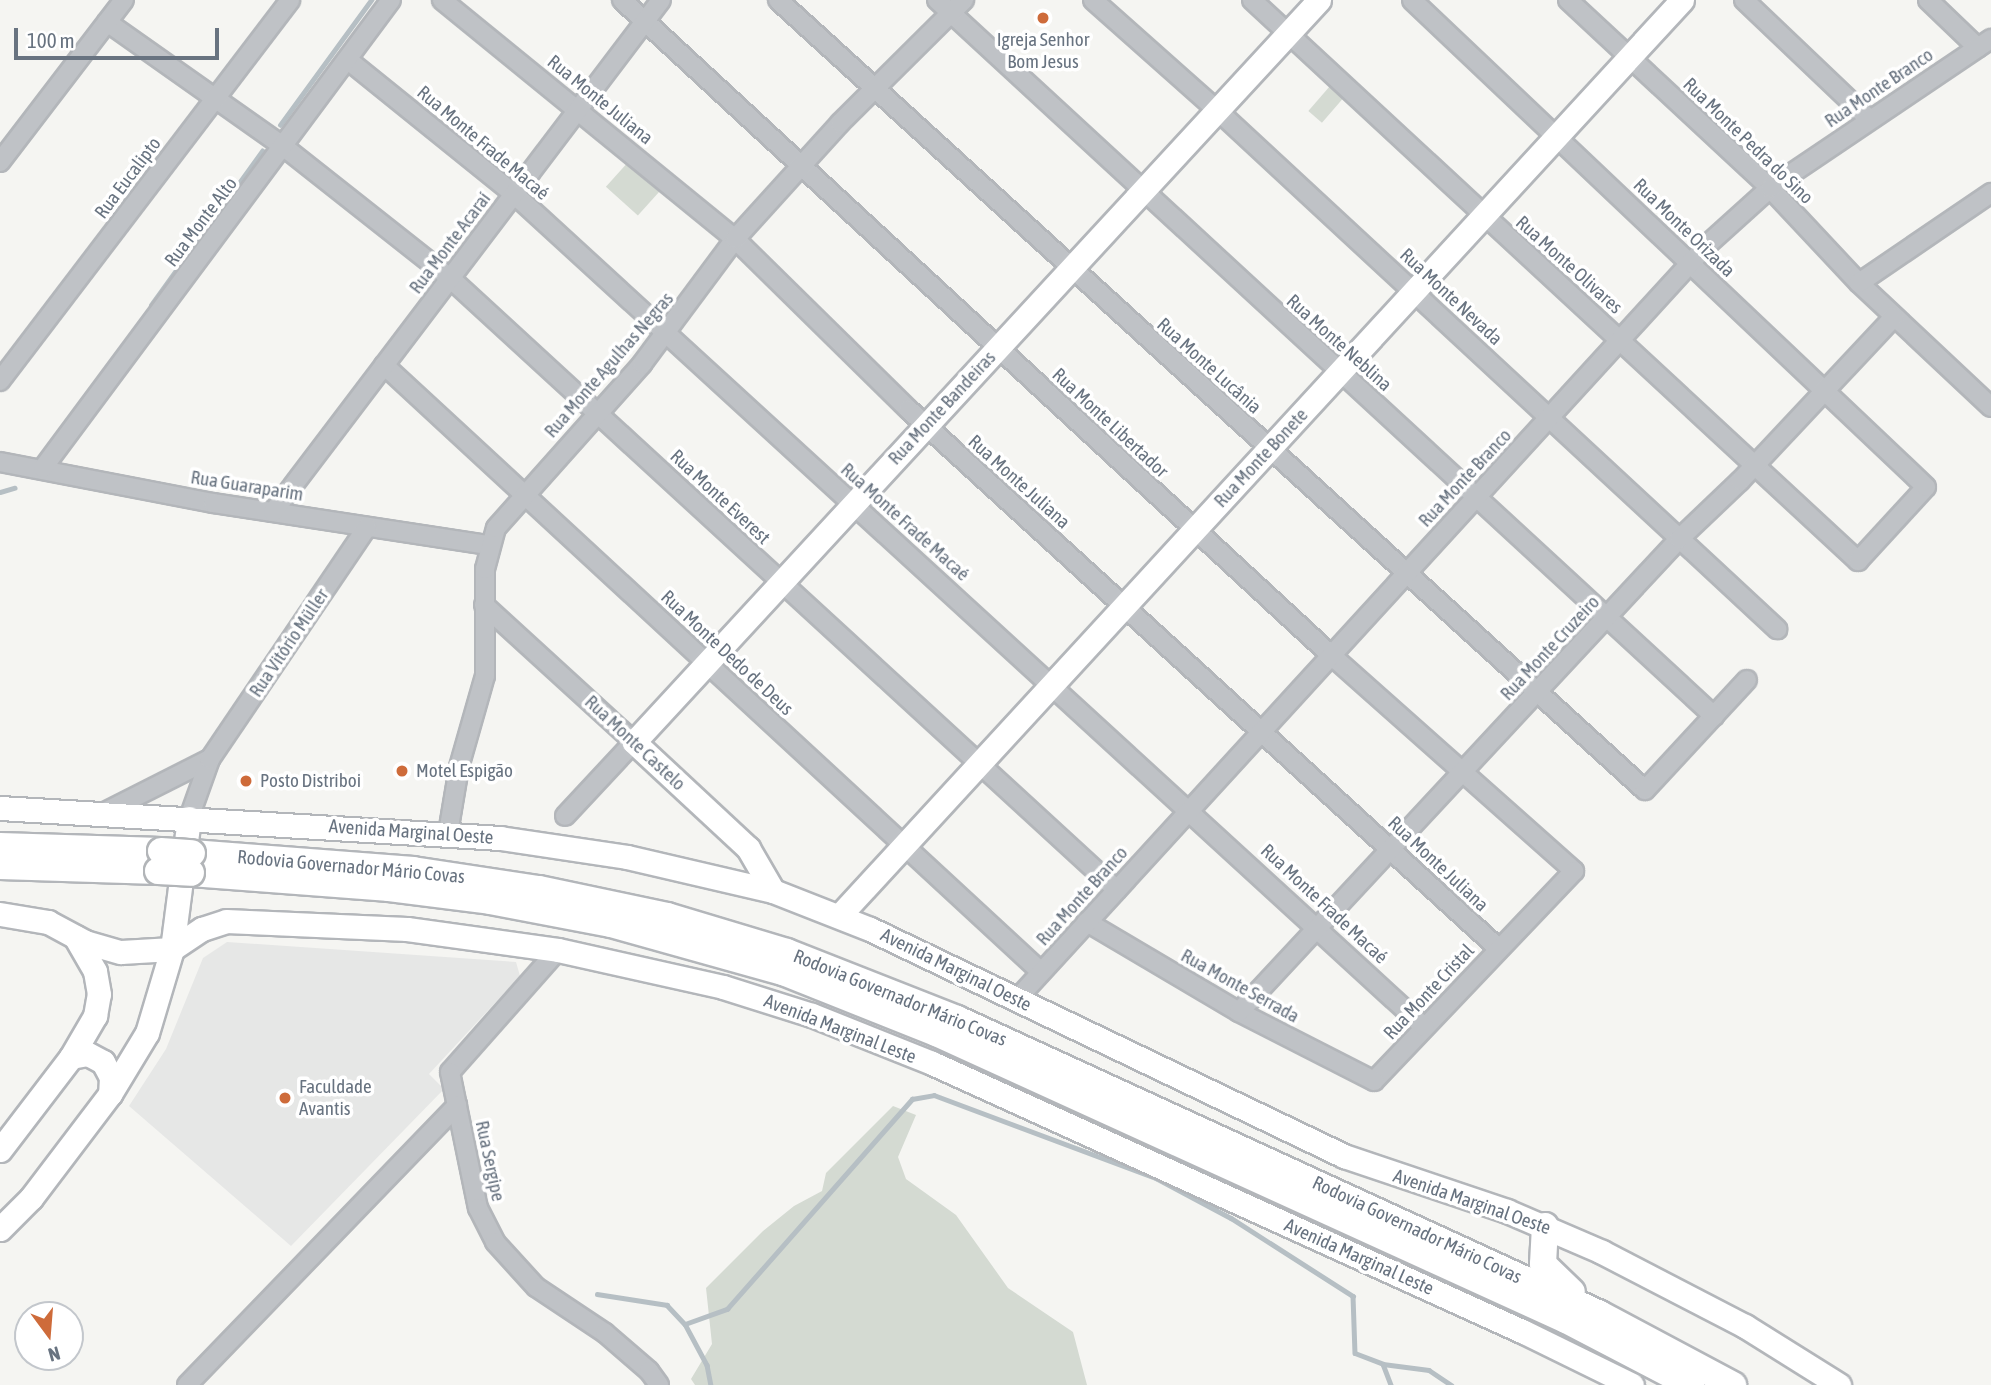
<!DOCTYPE html>
<html>
<head>
<meta charset="utf-8">
<style>
	body { margin:0 }
	#map { position:relative; width:1991px; height:1385px; overflow:hidden; background:#f5f5f2; font-family:"Asap Condensed",sans-serif }
	div>[style] { position:absolute }
	.built>* { inset:0; background:#e6e7e6 }
	.green>* { inset:0; background:#d4dad2; transform-origin:0 0 }
	.stream>* { height:4.5px; margin:-2.25px; padding:0 2.25px; transform-origin:2.25px; border-radius:2.25px; background:#b6bfc4 }
	.roads { filter:drop-shadow(2px 0 #b3b6ba) drop-shadow(-2px 0 #b3b6ba) drop-shadow(0 2px #b3b6ba) drop-shadow(0 -2px #b3b6ba) }
	.minor>* { height:18px; margin:-9px; padding:0 9px; transform-origin:9px; border-radius:9px; background:#bfc2c6 }
	.major>* { height:23px; margin:-11.5px; padding:0 11.5px; transform-origin:11.5px; border-radius:11.5px; background:#fff }
	.highway>* { height:26px; margin:-13px; padding:0 13px; transform-origin:13px; border-radius:13px; background:#fff }
	.bridges { filter:drop-shadow(2px 0 #b2b5b8) drop-shadow(-2px 0 #b2b5b8) drop-shadow(0 2px #b2b5b8) drop-shadow(0 -2px #b2b5b8) }
	.highway-bridge>* { height:26px; margin:-13px; padding:0 13px; transform-origin:13px; border-radius:13px; background:#fff }
	.dots>* { width:19px; height:19px; translate:-50% -50%; box-sizing:border-box; border:4px solid #fff; border-radius:50% }
	span { translate:-50% -50%; white-space:nowrap; text-align:center; line-height:1.15; -webkit-text-stroke:7px #fff; paint-order:stroke }
	.poi-label { font-size:19px; color:#687380 }
	.left { translate:0 -50%; text-align:left }
	.street-label { font-size:19px; color:#687380 }
	.north { position:absolute; left:14px; top:1301px; width:70px; height:70px; box-sizing:border-box; background:#fff; border:2px solid #c3c7cc; border-radius:50%; rotate:164deg; font-size:19px; font-weight:700; line-height:28px; text-align:center; color:#687380 }
	.north::after { content:''; display:block; margin:auto; width:24px; height:32px; background:#ce6b3a; clip-path:polygon(50% 0,100% 100%,50% 72%,0 100%) }
	.scale { position:absolute; left:14px; top:28px; width:205px; height:32px; box-sizing:border-box; border:4px solid #687380; border-top:0; padding-left:9px; font-size:21px; line-height:24px; white-space:nowrap; color:#687380; -webkit-text-stroke:5px #fff; paint-order:stroke }
</style>
</head>
<body>
<div id="map">
	<div class="built">
		<i style="clip-path:polygon(227px 942px,516px 962px,520px 976px,429px 1074px,444px 1089px,291px 1246px,129px 1106px,166px 1049px,203px 958px)"></i>
	</div>
	<div class="green">
		<i style="left:1330px;top:86px;width:18px;height:33px;rotate:41deg"></i>
		<i style="left:630px;top:160px;width:43px;height:36px;rotate:42deg"></i>
		<i style="clip-path:polygon(893px 1106px,916px 1115px,898px 1157px,906px 1179px,956px 1215px,1008px 1288px,1073px 1332px,1087px 1385px,695px 1385px,691px 1379px,712px 1344px,706px 1288px,763px 1231px,794px 1206px,822px 1191px,826px 1173px)"></i>
	</div>
	<div class="stream">
		<i style="left:280px;top:125px;width:155px;rotate:-53.9deg"></i>
		<i style="left:151px;top:305px;width:190px;rotate:-54.2deg"></i>
		<i style="left:0;top:492px;width:15px;rotate:-16deg"></i>
		<i style="left:597px;top:1294px;width:71px;rotate:8.9deg"></i>
		<i style="left:667px;top:1305px;width:26px;rotate:47deg"></i>
		<i style="left:685px;top:1324px;width:47px;rotate:61.8deg"></i>
		<i style="left:707px;top:1365px;width:20px;rotate:79deg"></i>
		<i style="left:685px;top:1324px;width:45px;rotate:-19.7deg"></i>
		<i style="left:727px;top:1309px;width:280px;rotate:-48.6deg"></i>
		<i style="left:912px;top:1099px;width:22px;rotate:-10deg"></i>
		<i style="left:934px;top:1095px;width:237px;rotate:20.5deg"></i>
		<i style="left:1156px;top:1178px;width:85px;rotate:28.1deg"></i>
		<i style="left:1231px;top:1218px;width:145px;rotate:32.6deg"></i>
		<i style="left:1353px;top:1296px;width:57px;rotate:88deg"></i>
		<i style="left:1355px;top:1353px;width:30px;rotate:21deg"></i>
		<i style="left:1383px;top:1364px;width:22px;rotate:69deg"></i>
		<i style="left:1383px;top:1364px;width:46px;rotate:7.4deg"></i>
		<i style="left:1429px;top:1370px;width:27px;rotate:34deg"></i>
	</div>
	<div class="roads">
		<div class="minor">
			<i style="left:442px;top:0;width:378px;rotate:39.2deg"></i>
			<i style="left:735px;top:239px;width:243px;rotate:44.5deg"></i>
			<i style="left:908px;top:409px;width:799px;rotate:42.41deg"></i>
			<i style="left:622px;top:0;width:967px;rotate:42.74deg"></i>
			<i style="left:1332px;top:656px;width:324px;rotate:41.6deg"></i>
			<i style="left:1574px;top:871px;width:290px;rotate:133.6deg"></i>
			<i style="left:1374px;top:1081px;width:152px;rotate:-152.9deg"></i>
			<i style="left:1239px;top:1012px;width:177px;rotate:-149.4deg"></i>
			<i style="left:778px;top:0;width:1173px;rotate:42.34deg"></i>
			<i style="left:1645px;top:790px;width:150px;rotate:-47.2deg"></i>
			<i style="left:937px;top:0;width:1057px;rotate:42.66deg"></i>
			<i style="left:1093px;top:0;width:166px;rotate:41.6deg"></i>
			<i style="left:1217px;top:110px;width:764px;rotate:42.82deg"></i>
			<i style="left:1252px;top:0;width:826px;rotate:42.79deg"></i>
			<i style="left:1858px;top:561px;width:100px;rotate:-47.4deg"></i>
			<i style="left:1926px;top:487px;width:708px;rotate:-136.55deg"></i>
			<i style="left:1568px;top:0;width:276px;rotate:42.9deg"></i>
			<i style="left:1770px;top:188px;width:130px;rotate:46.9deg"></i>
			<i style="left:1859px;top:283px;width:181px;rotate:43.2deg"></i>
			<i style="left:1744px;top:0;width:173px;rotate:43.6deg"></i>
			<i style="left:1928px;top:0;width:69px;rotate:43.8deg"></i>
			<i style="left:107px;top:22px;width:217px;rotate:35.2deg"></i>
			<i style="left:284px;top:147px;width:211px;rotate:38.3deg"></i>
			<i style="left:450px;top:278px;width:905px;rotate:42.54deg"></i>
			<i style="left:348px;top:60px;width:213px;rotate:38.9deg"></i>
			<i style="left:514px;top:194px;width:1234px;rotate:42.47deg"></i>
			<i style="left:0;top:162px;width:204px;rotate:-52.6deg"></i>
			<i style="left:1859px;top:283px;width:160px;rotate:-34.3deg"></i>
			<i style="left:384px;top:365px;width:894px;rotate:42.73deg"></i>
			<i style="left:0;top:381px;width:479px;rotate:-52.7deg"></i>
			<i style="left:0;top:462px;width:217px;rotate:10.9deg"></i>
			<i style="left:213px;top:503px;width:278px;rotate:8.7deg"></i>
			<i style="left:43px;top:468px;width:583px;rotate:-53.37deg"></i>
			<i style="left:273px;top:512px;width:642px;rotate:-52.84deg"></i>
			<i style="left:484px;top:605px;width:203px;rotate:42.4deg"></i>
			<i style="left:634px;top:742px;width:101px;rotate:133deg"></i>
			<i style="left:103px;top:813px;width:120px;rotate:-26.8deg"></i>
			<i style="left:189px;top:818px;width:63px;rotate:-70.4deg"></i>
			<i style="left:210px;top:759px;width:280px;rotate:-55.9deg"></i>
			<i style="left:448px;top:833px;width:67px;rotate:-80.5deg"></i>
			<i style="left:459px;top:767px;width:95px;rotate:-74.1deg"></i>
			<i style="left:485px;top:676px;width:107px;rotate:-90deg"></i>
			<i style="left:485px;top:569px;width:42px;rotate:-75deg"></i>
			<i style="left:496px;top:528px;width:220px;rotate:-48.3deg"></i>
			<i style="left:642px;top:364px;width:156px;rotate:-53.4deg"></i>
			<i style="left:735px;top:239px;width:156px;rotate:-47.8deg"></i>
			<i style="left:840px;top:123px;width:175px;rotate:-44.8deg"></i>
			<i style="left:558px;top:950px;width:163px;rotate:131.5deg"></i>
			<i style="left:450px;top:1072px;width:139px;rotate:78.4deg"></i>
			<i style="left:478px;top:1208px;width:38px;rotate:63deg"></i>
			<i style="left:495px;top:1242px;width:61px;rotate:47.7deg"></i>
			<i style="left:536px;top:1287px;width:83px;rotate:33.7deg"></i>
			<i style="left:605px;top:1333px;width:58px;rotate:40.8deg"></i>
			<i style="left:649px;top:1371px;width:17px;rotate:54deg"></i>
			<i style="left:1017px;top:999px;width:1022px;rotate:-47.54deg"></i>
			<i style="left:1707px;top:245px;width:85px;rotate:-42.1deg"></i>
			<i style="left:1770px;top:188px;width:267px;rotate:-34deg"></i>
			<i style="left:1239px;top:1012px;width:646px;rotate:-47.07deg"></i>
			<i style="left:1679px;top:539px;width:84px;rotate:-43.6deg"></i>
			<i style="left:1740px;top:481px;width:225px;rotate:-46.8deg"></i>
			<i style="left:187px;top:1385px;width:389px;rotate:-46deg"></i>
		</div>
		<div class="major">
			<i style="left:0;top:808px;width:501px;rotate:3.43deg"></i>
			<i style="left:500px;top:838px;width:128px;rotate:8.5deg"></i>
			<i style="left:627px;top:857px;width:150px;rotate:13.1deg"></i>
			<i style="left:773px;top:891px;width:104px;rotate:21.4deg"></i>
			<i style="left:870px;top:929px;width:526px;rotate:25.59deg"></i>
			<i style="left:1344px;top:1156px;width:172px;rotate:18.6deg"></i>
			<i style="left:1507px;top:1211px;width:103px;rotate:23.3deg"></i>
			<i style="left:1602px;top:1252px;width:161px;rotate:27.4deg"></i>
			<i style="left:1745px;top:1326px;width:111px;rotate:32.1deg"></i>
			<i style="left:773px;top:891px;width:50px;rotate:-120.2deg"></i>
			<i style="left:748px;top:848px;width:156px;rotate:-137.1deg"></i>
			<i style="left:634px;top:742px;width:1010px;rotate:-47.29deg"></i>
			<i style="left:0;top:914px;width:49px;rotate:9.5deg"></i>
			<i style="left:48px;top:922px;width:42px;rotate:28.4deg"></i>
			<i style="left:85px;top:942px;width:37px;rotate:16deg"></i>
			<i style="left:121px;top:952px;width:51px;rotate:-3.4deg"></i>
			<i style="left:172px;top:949px;width:36px;rotate:-34deg"></i>
			<i style="left:202px;top:929px;width:25px;rotate:-18deg"></i>
			<i style="left:226px;top:921px;width:181px;rotate:2.5deg"></i>
			<i style="left:407px;top:929px;width:152px;rotate:7.9deg"></i>
			<i style="left:558px;top:950px;width:169px;rotate:12.6deg"></i>
			<i style="left:723px;top:987px;width:93px;rotate:17.5deg"></i>
			<i style="left:812px;top:1015px;width:129px;rotate:21.8deg"></i>
			<i style="left:932px;top:1063px;width:650px;rotate:24.44deg"></i>
			<i style="left:1524px;top:1332px;width:120px;rotate:26.1deg"></i>
			<i style="left:839px;top:916px;width:1245px;rotate:-47.38deg"></i>
			<i style="left:71px;top:1057px;width:17px;rotate:-10deg"></i>
			<i style="left:88px;top:1054px;width:17px;rotate:28deg"></i>
			<i style="left:103px;top:1062px;width:17px;rotate:62deg"></i>
			<i style="left:111px;top:1077px;width:17px;rotate:93deg"></i>
			<i style="left:0;top:1150px;width:117px;rotate:-52.6deg"></i>
			<i style="left:71px;top:1057px;width:48px;rotate:-59.7deg"></i>
			<i style="left:95px;top:1016px;width:22px;rotate:-80deg"></i>
			<i style="left:99px;top:994px;width:23px;rotate:-100deg"></i>
			<i style="left:95px;top:971px;width:39px;rotate:-120deg"></i>
			<i style="left:0;top:1229px;width:44px;rotate:-45deg"></i>
			<i style="left:31px;top:1198px;width:131px;rotate:-52.8deg"></i>
			<i style="left:110px;top:1094px;width:71px;rotate:-58.8deg"></i>
			<i style="left:147px;top:1033px;width:88px;rotate:-73.4deg"></i>
			<i style="left:172px;top:949px;width:132px;rotate:-82.6deg"></i>
		</div>
		<div class="highway">
			<i style="left:0;top:846px;width:161px;rotate:1.8deg"></i>
			<i style="left:192px;top:853px;width:222px;rotate:4.4deg"></i>
			<i style="left:413px;top:870px;width:127px;rotate:8.6deg"></i>
			<i style="left:539px;top:889px;width:131px;rotate:11.9deg"></i>
			<i style="left:667px;top:916px;width:125px;rotate:16.7deg"></i>
			<i style="left:787px;top:952px;width:183px;rotate:21.5deg"></i>
			<i style="left:957px;top:1019px;width:707px;rotate:24.65deg"></i>
			<i style="left:1600px;top:1314px;width:151px;rotate:28.1deg"></i>
			<i style="left:0;top:866px;width:158px;rotate:1.8deg"></i>
			<i style="left:191px;top:873px;width:199px;rotate:4.3deg"></i>
			<i style="left:389px;top:888px;width:102px;rotate:7.3deg"></i>
			<i style="left:490px;top:901px;width:123px;rotate:10.8deg"></i>
			<i style="left:611px;top:924px;width:179px;rotate:15.6deg"></i>
			<i style="left:783px;top:972px;width:165px;rotate:21.7deg"></i>
			<i style="left:936px;top:1033px;width:692px;rotate:24.49deg"></i>
			<i style="left:1566px;top:1320px;width:141px;rotate:27.5deg"></i>
			<i style="left:1545px;top:1226px;width:38px;rotate:93deg"></i>
			<i style="left:1543px;top:1264px;width:40px;rotate:44deg"></i>
		</div>
	</div>
	<div class="bridges">
		<div class="highway-bridge">
			<i style="left:161px;top:851px;width:31px;rotate:4deg"></i>
			<i style="left:158px;top:871px;width:33px;rotate:3deg"></i>
		</div>
	</div>
	<div class="dots">
		<i style="left:1043px;top:18px;background:#ce6b3a"></i>
		<i style="left:402px;top:771px;background:#ce6b3a"></i>
		<i style="left:246px;top:781px;background:#ce6b3a"></i>
		<i style="left:285px;top:1098px;background:#ce6b3a"></i>
	</div>
	<div class="poi-label">
		<span style="left:1043px;top:51px">Igreja Senhor<br>Bom Jesus</span>
		<span class="left" style="left:416px;top:771px">Motel Espigão</span>
		<span class="left" style="left:260px;top:781px">Posto Distriboi</span>
		<span class="left" style="left:299px;top:1098px">Faculdade<br>Avantis</span>
	</div>
	<div class="street-label">
		<span style="left:1879px;top:88px;rotate:-34deg">Rua Monte Branco</span>
		<span style="left:600px;top:100px;rotate:39deg">Rua Monte Juliana</span>
		<span style="left:1748px;top:141px;rotate:44deg">Rua Monte Pedra do Sino</span>
		<span style="left:483px;top:143px;rotate:40deg">Rua Monte Frade Macaé</span>
		<span style="left:128px;top:178px;rotate:-53deg">Rua Eucalipto</span>
		<span style="left:201px;top:222px;rotate:-53deg">Rua Monte Alto</span>
		<span style="left:1684px;top:228px;rotate:44deg">Rua Monte Orizada</span>
		<span style="left:450px;top:243px;rotate:-53deg">Rua Monte Acaraí</span>
		<span style="left:1569px;top:265px;rotate:42deg">Rua Monte Olivares</span>
		<span style="left:1451px;top:297px;rotate:43deg">Rua Monte Nevada</span>
		<span style="left:1339px;top:343px;rotate:42deg">Rua Monte Neblina</span>
		<span style="left:609px;top:365px;rotate:-49deg">Rua Monte Agulhas Negras</span>
		<span style="left:1209px;top:366px;rotate:42deg">Rua Monte Lucânia</span>
		<span style="left:942px;top:408px;rotate:-47deg">Rua Monte Bandeiras</span>
		<span style="left:1110px;top:423px;rotate:43deg">Rua Monte Libertador</span>
		<span style="left:1261px;top:458px;rotate:-47deg">Rua Monte Bonete</span>
		<span style="left:1465px;top:478px;rotate:-47deg">Rua Monte Branco</span>
		<span style="left:1019px;top:482px;rotate:42deg">Rua Monte Juliana</span>
		<span style="left:247px;top:486px;rotate:9deg">Rua Guaraparim</span>
		<span style="left:720px;top:497px;rotate:43deg">Rua Monte Everest</span>
		<span style="left:905px;top:522px;rotate:42deg">Rua Monte Frade Macaé</span>
		<span style="left:289px;top:643px;rotate:-56deg">Rua Vitório Müller</span>
		<span style="left:1550px;top:648px;rotate:-47deg">Rua Monte Cruzeiro</span>
		<span style="left:727px;top:653px;rotate:43deg">Rua Monte Dedo de Deus</span>
		<span style="left:635px;top:743px;rotate:43deg">Rua Monte Castelo</span>
		<span style="left:411px;top:832px;rotate:4deg">Avenida Marginal Oeste</span>
		<span style="left:1438px;top:864px;rotate:43deg">Rua Monte Juliana</span>
		<span style="left:351px;top:867px;rotate:5deg">Rodovia Governador Mário Covas</span>
		<span style="left:1082px;top:896px;rotate:-48deg">Rua Monte Branco</span>
		<span style="left:1324px;top:904px;rotate:43deg">Rua Monte Frade Macaé</span>
		<span style="left:956px;top:970px;rotate:26deg">Avenida Marginal Oeste</span>
		<span style="left:1240px;top:986px;rotate:29deg">Rua Monte Serrada</span>
		<span style="left:1429px;top:992px;rotate:-47deg">Rua Monte Cristal</span>
		<span style="left:900px;top:998px;rotate:22deg">Rodovia Governador Mário Covas</span>
		<span style="left:840px;top:1029px;rotate:21deg">Avenida Marginal Leste</span>
		<span style="left:490px;top:1161px;rotate:78deg">Rua Sergipe</span>
		<span style="left:1472px;top:1202px;rotate:19deg">Avenida Marginal Oeste</span>
		<span style="left:1417px;top:1230px;rotate:25deg">Rodovia Governador Mário Covas</span>
		<span style="left:1359px;top:1257px;rotate:24deg">Avenida Marginal Leste</span>
	</div>
	<div class="north">N</div>
	<div class="scale">100 m</div>
</div>
</body>
</html>
